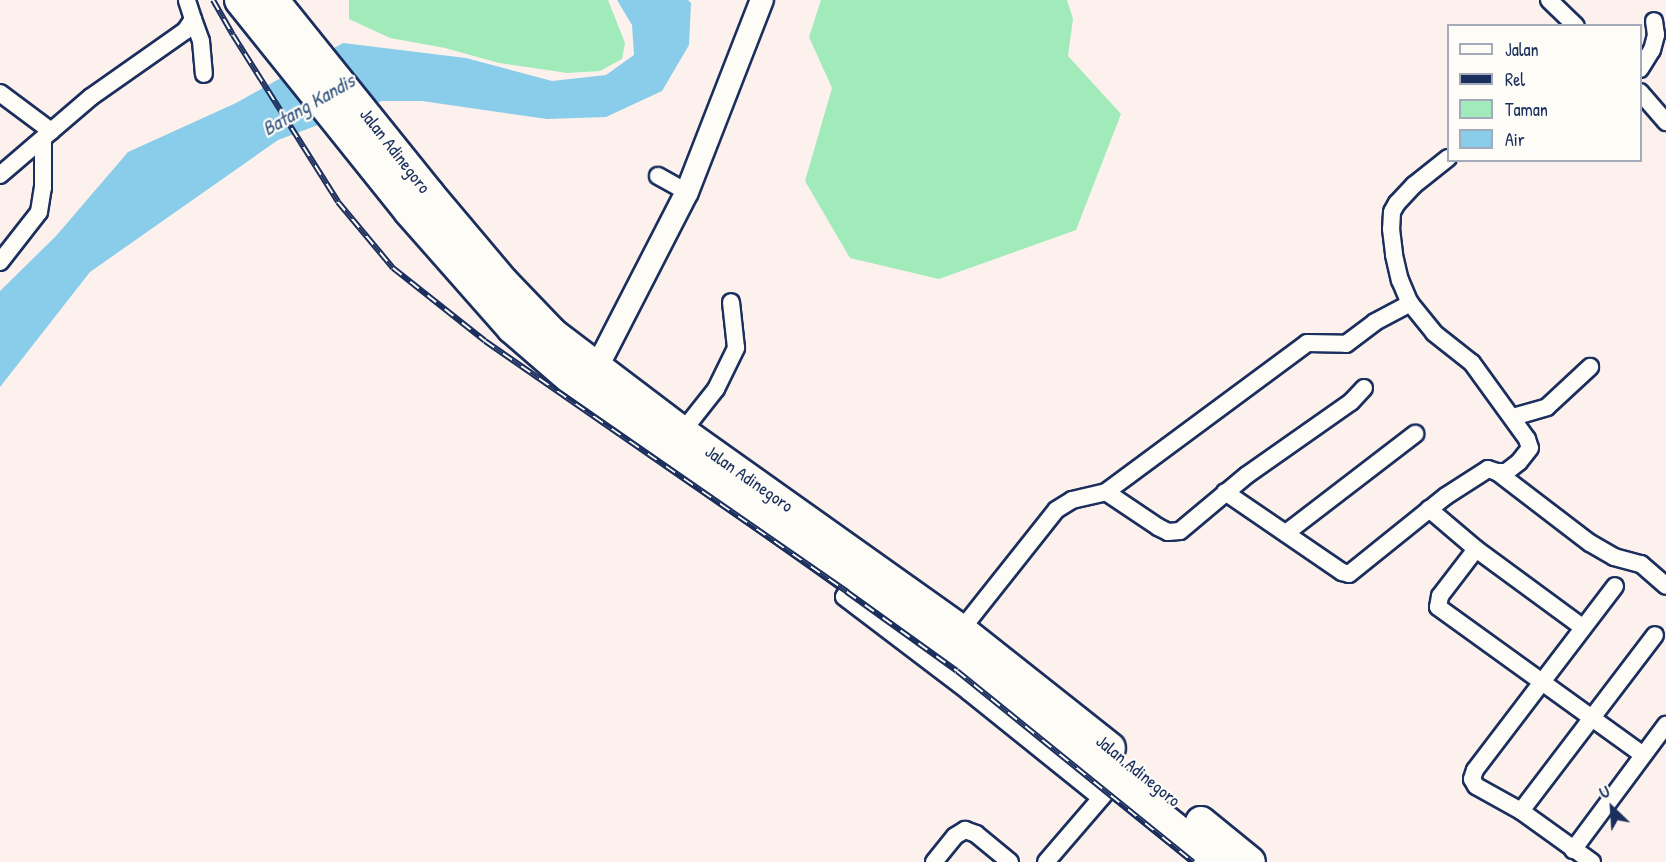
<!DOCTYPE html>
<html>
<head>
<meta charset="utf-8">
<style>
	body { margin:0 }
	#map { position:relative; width:1666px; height:862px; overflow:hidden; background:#fcf1ed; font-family:"Patrick Hand",sans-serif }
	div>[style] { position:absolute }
	.green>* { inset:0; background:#a1ebba }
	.water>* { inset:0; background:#89cdea }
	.roads { filter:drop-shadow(2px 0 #1b2f5e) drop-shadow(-2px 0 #1b2f5e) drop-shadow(0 2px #1b2f5e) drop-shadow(0 -2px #1b2f5e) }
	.street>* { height:16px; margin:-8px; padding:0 8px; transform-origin:8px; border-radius:8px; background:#fdfcf7 }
	.secondary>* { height:22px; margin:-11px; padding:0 11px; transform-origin:11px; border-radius:11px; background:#fdfcf7 }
	.highway>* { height:30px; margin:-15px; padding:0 15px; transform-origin:15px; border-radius:15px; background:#fdfcf7 }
	.rail>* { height:6px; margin-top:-3px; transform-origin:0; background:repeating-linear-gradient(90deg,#fdfcf7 0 11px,#1b2f5e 0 22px); box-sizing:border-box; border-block:2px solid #1b2f5e }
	span { translate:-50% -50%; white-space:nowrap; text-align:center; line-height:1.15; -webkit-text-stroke:4.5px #fdfcf7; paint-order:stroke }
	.street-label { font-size:18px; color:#1b2f5e }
	.water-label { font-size:20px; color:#365681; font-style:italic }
	.legend { position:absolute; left:1447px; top:24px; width:195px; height:138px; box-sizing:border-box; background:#fdfcf7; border:2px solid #a3aaba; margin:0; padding:8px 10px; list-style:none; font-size:18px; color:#1b2f5e }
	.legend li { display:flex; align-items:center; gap:12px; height:30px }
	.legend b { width:30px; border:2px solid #a3aaba }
	.north { position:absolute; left:1582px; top:778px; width:60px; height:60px; -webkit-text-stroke:4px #fdfcf7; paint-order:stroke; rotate:335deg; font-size:16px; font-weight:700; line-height:24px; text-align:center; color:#1b2f5e }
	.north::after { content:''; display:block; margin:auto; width:21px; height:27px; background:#1b2f5e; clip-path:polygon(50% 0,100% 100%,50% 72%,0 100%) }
</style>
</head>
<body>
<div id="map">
	<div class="green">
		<i style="clip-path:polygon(349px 0,608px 0,625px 43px,622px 59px,600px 71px,567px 73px,499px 63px,445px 48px,390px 38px,349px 19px)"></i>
		<i style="clip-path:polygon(821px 0,1067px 0,1073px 19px,1068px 56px,1121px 114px,1076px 230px,939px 279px,850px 258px,805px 181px,832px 88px,809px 37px)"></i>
	</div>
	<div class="water">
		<i style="clip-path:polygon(617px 0,688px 0,691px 3px,689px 45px,662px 91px,606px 117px,547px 119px,422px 101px,382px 101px,278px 140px,90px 272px,0 387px,0 291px,56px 236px,128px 152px,236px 103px,343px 43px,466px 58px,552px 81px,606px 75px,634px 55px,632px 25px)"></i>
	</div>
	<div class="roads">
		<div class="street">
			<i style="left:1549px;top:0;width:37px;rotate:44deg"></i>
			<i style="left:193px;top:19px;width:23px;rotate:70deg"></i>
			<i style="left:201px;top:41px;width:33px;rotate:85deg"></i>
			<i style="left:1640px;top:69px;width:22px;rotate:-58deg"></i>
			<i style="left:1652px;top:50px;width:16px;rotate:-75deg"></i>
			<i style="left:1656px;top:35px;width:14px;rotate:-98deg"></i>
			<i style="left:1640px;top:92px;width:40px;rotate:49deg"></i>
			<i style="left:0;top:93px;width:64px;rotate:36.7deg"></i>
			<i style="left:1448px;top:158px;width:43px;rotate:141.5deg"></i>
			<i style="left:1414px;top:185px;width:25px;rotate:133deg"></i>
			<i style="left:1397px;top:203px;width:10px;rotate:119deg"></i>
			<i style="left:1392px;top:212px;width:17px;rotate:93deg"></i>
			<i style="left:1391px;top:229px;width:26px;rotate:83deg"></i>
			<i style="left:1394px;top:255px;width:26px;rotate:77deg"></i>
			<i style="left:1400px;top:280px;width:25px;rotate:67deg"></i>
			<i style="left:1410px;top:303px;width:38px;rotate:51deg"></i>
			<i style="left:1434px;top:333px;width:48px;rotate:38.3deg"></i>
			<i style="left:1472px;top:363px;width:94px;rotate:54.1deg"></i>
			<i style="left:1527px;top:439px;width:9px;rotate:72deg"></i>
			<i style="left:1530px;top:448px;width:18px;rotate:128deg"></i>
			<i style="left:1519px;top:462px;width:16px;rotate:142deg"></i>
			<i style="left:1506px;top:472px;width:9px;rotate:180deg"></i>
			<i style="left:0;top:175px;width:120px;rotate:-40.6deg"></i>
			<i style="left:91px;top:97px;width:115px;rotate:-35.1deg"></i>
			<i style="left:185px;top:31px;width:14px;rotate:-56deg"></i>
			<i style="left:193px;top:19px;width:20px;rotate:-108deg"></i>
			<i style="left:658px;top:176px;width:33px;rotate:29deg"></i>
			<i style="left:0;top:262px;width:63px;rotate:-52deg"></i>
			<i style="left:39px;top:212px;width:24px;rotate:-81deg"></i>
			<i style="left:43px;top:188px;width:47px;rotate:-90deg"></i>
			<i style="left:1513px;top:417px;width:35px;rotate:-16deg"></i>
			<i style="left:1547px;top:407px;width:59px;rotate:-42.9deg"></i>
			<i style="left:682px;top:432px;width:55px;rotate:-51.7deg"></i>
			<i style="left:716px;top:389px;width:46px;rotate:-64deg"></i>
			<i style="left:736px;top:348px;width:46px;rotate:-96.2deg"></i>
			<i style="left:1106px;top:492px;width:250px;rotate:-36.5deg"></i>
			<i style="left:1307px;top:343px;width:39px;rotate:1deg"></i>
			<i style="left:1346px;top:344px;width:36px;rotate:-37deg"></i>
			<i style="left:1375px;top:322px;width:40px;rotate:-28deg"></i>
			<i style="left:1225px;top:492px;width:142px;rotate:34.4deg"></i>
			<i style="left:1342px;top:572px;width:7px;rotate:16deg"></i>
			<i style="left:1349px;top:574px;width:124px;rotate:-38.8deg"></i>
			<i style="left:1446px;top:496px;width:50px;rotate:-32.7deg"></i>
			<i style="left:1488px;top:469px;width:9px;rotate:18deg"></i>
			<i style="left:1497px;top:472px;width:117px;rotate:37.4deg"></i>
			<i style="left:1590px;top:543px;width:28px;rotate:30deg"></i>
			<i style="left:1614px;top:557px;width:28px;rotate:15deg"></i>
			<i style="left:1641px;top:564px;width:33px;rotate:41deg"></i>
			<i style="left:1429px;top:509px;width:62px;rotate:40.4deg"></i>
			<i style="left:1476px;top:549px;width:132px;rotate:36.3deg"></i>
			<i style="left:1286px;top:533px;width:163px;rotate:-37.5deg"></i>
			<i style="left:1476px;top:549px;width:59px;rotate:127.5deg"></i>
			<i style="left:1440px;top:596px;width:11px;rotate:100deg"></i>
			<i style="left:1438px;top:607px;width:253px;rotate:35.8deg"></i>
			<i style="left:855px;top:581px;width:19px;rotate:125deg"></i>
			<i style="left:844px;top:597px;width:157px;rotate:37.2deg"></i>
			<i style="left:969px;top:692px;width:169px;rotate:38.8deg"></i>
			<i style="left:961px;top:630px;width:153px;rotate:-51.6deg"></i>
			<i style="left:1056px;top:510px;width:19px;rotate:-32deg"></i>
			<i style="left:1072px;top:500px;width:35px;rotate:-13deg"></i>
			<i style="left:1106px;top:492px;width:63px;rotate:33.9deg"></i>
			<i style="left:1158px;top:527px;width:11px;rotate:27deg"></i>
			<i style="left:1168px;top:532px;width:12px;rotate:-5deg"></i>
			<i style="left:1180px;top:531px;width:87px;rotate:-39.9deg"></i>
			<i style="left:1247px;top:475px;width:127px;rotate:-35.1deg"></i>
			<i style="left:1351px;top:402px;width:19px;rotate:-47deg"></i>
			<i style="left:1521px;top:811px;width:221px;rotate:-52.7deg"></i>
			<i style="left:1573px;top:850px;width:156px;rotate:-53.4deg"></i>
			<i style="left:934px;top:862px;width:33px;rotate:-51deg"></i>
			<i style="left:955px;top:836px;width:12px;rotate:-31deg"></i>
			<i style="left:965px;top:830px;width:12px;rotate:20deg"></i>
			<i style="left:976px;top:834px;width:44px;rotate:39.5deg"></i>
			<i style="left:1046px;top:862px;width:95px;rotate:-49.3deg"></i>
			<i style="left:1592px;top:862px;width:87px;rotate:-144.3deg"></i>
			<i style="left:1521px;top:811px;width:51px;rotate:-150.9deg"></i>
			<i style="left:1476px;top:786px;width:8px;rotate:-120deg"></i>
			<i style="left:1472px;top:779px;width:9px;rotate:-72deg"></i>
			<i style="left:1475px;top:770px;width:231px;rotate:-52.7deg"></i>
		</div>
		<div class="secondary">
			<i style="left:596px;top:369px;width:199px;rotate:-62.8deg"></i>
			<i style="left:687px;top:192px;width:206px;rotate:-68.7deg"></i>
		</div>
		<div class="highway">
			<i style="left:240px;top:0;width:270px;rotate:51.3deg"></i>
			<i style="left:409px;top:211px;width:156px;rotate:48.6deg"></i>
			<i style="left:512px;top:328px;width:77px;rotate:40.8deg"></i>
			<i style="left:570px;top:378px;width:466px;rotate:35.4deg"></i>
			<i style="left:950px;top:648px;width:342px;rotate:38.7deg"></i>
			<i style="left:273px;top:0;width:248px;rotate:51.2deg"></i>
			<i style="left:428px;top:193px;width:116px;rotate:49.9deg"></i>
			<i style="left:503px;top:282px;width:72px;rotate:46.1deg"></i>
			<i style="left:553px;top:334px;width:162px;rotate:37.2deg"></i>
			<i style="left:682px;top:432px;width:342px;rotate:35.4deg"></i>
			<i style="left:961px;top:630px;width:190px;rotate:38.4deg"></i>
			<i style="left:1201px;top:822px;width:63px;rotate:39.2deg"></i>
		</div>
	</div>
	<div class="rail">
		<i style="left:213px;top:0;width:40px;rotate:60.3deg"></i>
		<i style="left:233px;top:35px;width:197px;rotate:57.8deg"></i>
		<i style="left:338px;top:202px;width:86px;rotate:50.2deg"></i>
		<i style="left:393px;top:268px;width:117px;rotate:38.4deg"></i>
		<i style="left:485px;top:341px;width:441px;rotate:34.7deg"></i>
		<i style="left:847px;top:592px;width:135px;rotate:35.7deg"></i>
		<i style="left:957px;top:671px;width:304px;rotate:39deg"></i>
	</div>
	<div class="street-label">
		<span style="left:395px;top:151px;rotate:52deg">Jalan Adinegoro</span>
		<span style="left:749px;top:479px;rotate:35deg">Jalan Adinegoro</span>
		<span style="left:1138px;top:771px;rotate:39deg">Jalan Adinegoro</span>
	</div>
	<div class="water-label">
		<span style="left:308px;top:104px;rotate:-30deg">Batang Kandis</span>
	</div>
	<ul class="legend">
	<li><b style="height:8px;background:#fdfcf7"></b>Jalan</li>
	<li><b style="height:8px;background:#1b2f5e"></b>Rel</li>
	<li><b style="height:16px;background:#a1ebba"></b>Taman</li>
	<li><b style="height:16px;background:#89cdea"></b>Air</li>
	</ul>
	<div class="north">U</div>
</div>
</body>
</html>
